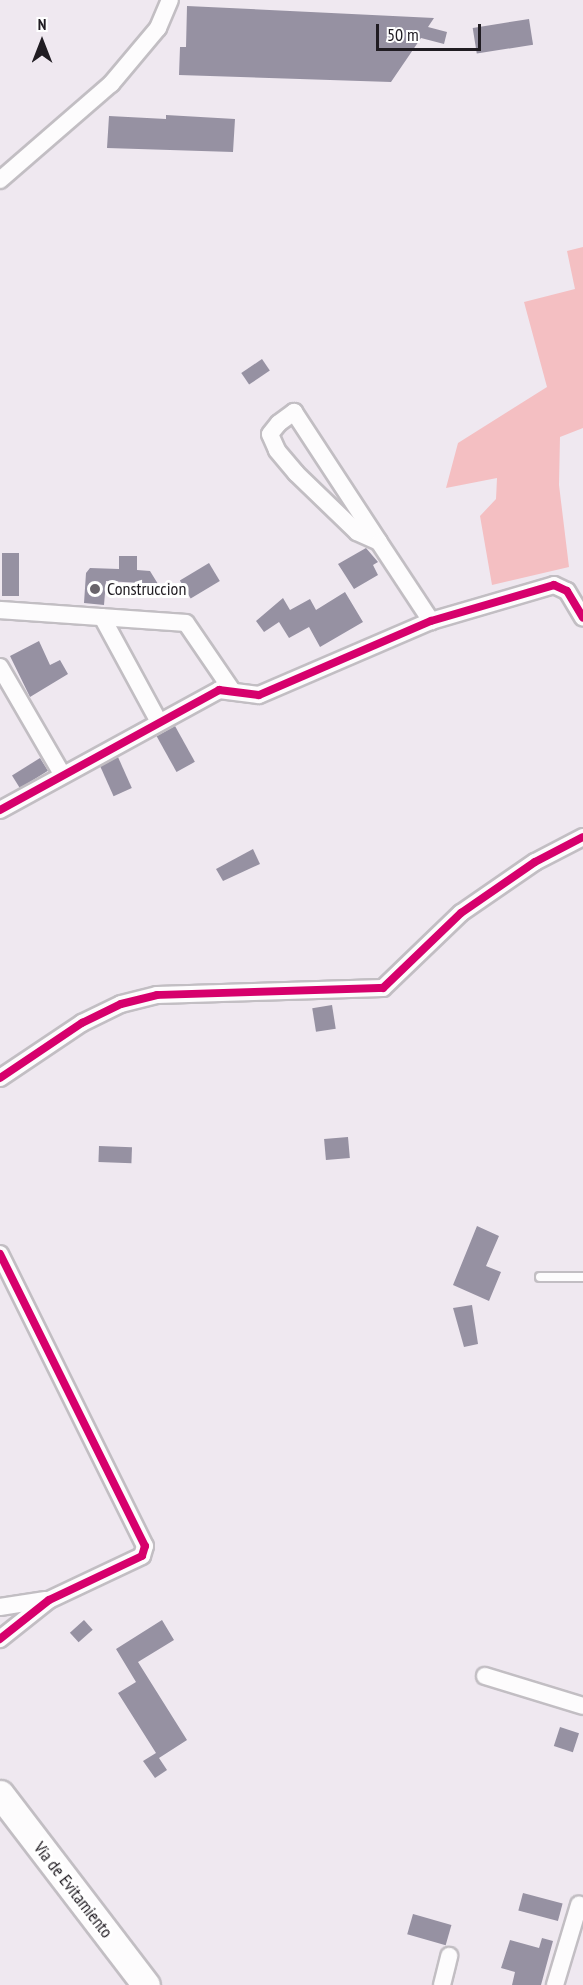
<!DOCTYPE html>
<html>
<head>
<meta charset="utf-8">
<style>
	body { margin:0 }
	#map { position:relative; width:583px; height:1985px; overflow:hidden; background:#efe8f0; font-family:"PT Sans Narrow",sans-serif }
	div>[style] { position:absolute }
	.green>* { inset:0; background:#f4bfc2 }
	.building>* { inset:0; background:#9691a2; transform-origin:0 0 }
	.roads { filter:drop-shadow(2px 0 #c2bec3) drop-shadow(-2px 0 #c2bec3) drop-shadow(0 2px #c2bec3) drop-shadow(0 -2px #c2bec3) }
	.service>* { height:8px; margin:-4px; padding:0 4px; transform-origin:4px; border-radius:4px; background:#fdfcfd }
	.minor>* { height:16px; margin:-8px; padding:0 8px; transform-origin:8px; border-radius:8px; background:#fdfcfd }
	.trunk>* { height:27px; margin:-13.5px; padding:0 13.5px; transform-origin:13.5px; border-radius:13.5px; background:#fdfcfd }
	.cycleway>* { height:8px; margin:-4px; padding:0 4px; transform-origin:4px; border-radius:4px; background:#d6006c }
	.dots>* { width:16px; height:16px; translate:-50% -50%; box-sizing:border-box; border:3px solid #fff; border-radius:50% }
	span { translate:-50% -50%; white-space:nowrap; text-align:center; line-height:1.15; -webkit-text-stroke:6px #fff; paint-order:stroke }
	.poi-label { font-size:18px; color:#201c22 }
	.left { translate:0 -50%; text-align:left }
	.street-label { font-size:18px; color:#201c22 }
	.north { position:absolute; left:12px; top:12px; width:60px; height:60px; -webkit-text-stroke:4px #fff; paint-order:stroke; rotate:0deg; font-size:16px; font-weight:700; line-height:24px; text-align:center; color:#201c22 }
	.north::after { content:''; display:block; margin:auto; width:21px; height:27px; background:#201c22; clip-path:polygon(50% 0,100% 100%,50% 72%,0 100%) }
	.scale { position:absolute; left:376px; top:24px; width:105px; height:27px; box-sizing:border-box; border:3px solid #201c22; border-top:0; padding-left:8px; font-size:18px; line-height:21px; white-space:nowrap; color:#201c22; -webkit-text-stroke:4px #fff; paint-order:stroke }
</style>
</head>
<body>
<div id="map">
	<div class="green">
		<i style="clip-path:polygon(583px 247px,583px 428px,560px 437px,559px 485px,569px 567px,492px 585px,480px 516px,496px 499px,497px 478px,446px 488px,458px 443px,547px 387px,524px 302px,575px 289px,567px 251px)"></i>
	</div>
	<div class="building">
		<i style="clip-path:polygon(187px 6px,434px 18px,428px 27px,447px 32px,444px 44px,421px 38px,391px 82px,179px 75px,180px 47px,186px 47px)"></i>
		<i style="left:529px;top:19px;width:26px;height:57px;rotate:81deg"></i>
		<i style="clip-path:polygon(166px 115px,235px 119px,233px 152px,107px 148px,109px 116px,166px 119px)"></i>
		<i style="left:262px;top:359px;width:14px;height:25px;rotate:56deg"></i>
		<i style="clip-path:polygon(366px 548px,378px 562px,373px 565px,378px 575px,354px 589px,338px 564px)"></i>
		<i style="left:2px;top:553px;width:17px;height:43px"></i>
		<i style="clip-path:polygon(119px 556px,137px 556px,137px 570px,150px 571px,158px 584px,106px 581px,104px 605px,84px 603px,86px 573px,90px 568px,119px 569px)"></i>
		<i style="left:209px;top:563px;width:21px;height:34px;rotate:59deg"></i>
		<i style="clip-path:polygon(345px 592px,363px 622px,320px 647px,309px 627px,289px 638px,279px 622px,264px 632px,256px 621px,283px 598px,290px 610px,310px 599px,316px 610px)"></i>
		<i style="clip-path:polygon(39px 641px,50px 665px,60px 660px,68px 674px,30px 697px,10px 656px)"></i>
		<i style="left:175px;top:726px;width:41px;height:21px;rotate:61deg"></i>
		<i style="left:118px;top:757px;width:34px;height:20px;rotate:66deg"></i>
		<i style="left:40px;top:758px;width:15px;height:33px;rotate:58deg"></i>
		<i style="clip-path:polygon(253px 849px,260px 864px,223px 881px,216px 869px)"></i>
		<i style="left:332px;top:1005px;width:24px;height:20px;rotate:81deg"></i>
		<i style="left:348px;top:1137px;width:21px;height:24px;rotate:85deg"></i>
		<i style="left:99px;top:1146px;width:33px;height:16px;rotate:2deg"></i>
		<i style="clip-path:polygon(477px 1226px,499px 1236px,486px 1266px,501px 1272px,489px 1301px,453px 1285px)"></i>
		<i style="clip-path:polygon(472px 1305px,478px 1344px,464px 1347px,453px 1308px)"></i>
		<i style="left:84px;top:1620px;width:13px;height:19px;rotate:48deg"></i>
		<i style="clip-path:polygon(162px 1620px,174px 1640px,138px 1662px,187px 1740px,159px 1758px,167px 1770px,155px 1778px,143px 1761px,156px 1753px,118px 1693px,136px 1682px,116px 1649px)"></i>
		<i style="left:560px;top:1727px;width:20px;height:20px;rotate:18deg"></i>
		<i style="left:523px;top:1893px;width:41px;height:18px;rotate:15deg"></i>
		<i style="left:413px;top:1914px;width:40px;height:21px;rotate:16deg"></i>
		<i style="clip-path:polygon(542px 1938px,553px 1941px,541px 1985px,512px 1985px,515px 1972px,501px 1968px,510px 1940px,539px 1948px)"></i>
	</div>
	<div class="roads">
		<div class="service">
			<i style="left:540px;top:1277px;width:43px"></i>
		</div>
		<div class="minor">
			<i style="left:0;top:180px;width:147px;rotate:-40.9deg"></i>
			<i style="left:111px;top:84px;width:73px;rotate:-50deg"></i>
			<i style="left:158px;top:28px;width:30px;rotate:-67deg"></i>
			<i style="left:379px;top:542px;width:24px;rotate:-156deg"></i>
			<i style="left:357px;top:532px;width:85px;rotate:-136deg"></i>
			<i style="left:296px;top:473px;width:30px;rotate:-130deg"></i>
			<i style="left:277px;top:450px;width:17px;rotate:-114deg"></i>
			<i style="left:270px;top:434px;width:14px;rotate:-51deg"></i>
			<i style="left:279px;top:423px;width:19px;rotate:-36deg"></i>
			<i style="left:294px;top:412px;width:155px;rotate:56.8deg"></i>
			<i style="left:379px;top:542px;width:95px;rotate:56.6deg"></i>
			<i style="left:0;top:610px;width:186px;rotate:4deg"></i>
			<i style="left:186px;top:623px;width:80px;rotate:55.7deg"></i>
			<i style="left:102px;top:617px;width:117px;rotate:61.5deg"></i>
			<i style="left:0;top:667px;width:124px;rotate:59.9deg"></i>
			<i style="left:0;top:810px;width:250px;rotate:-28.7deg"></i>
			<i style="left:219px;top:690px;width:40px;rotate:7.1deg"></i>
			<i style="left:259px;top:695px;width:187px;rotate:-23.3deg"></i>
			<i style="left:431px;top:621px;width:128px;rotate:-16.3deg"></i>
			<i style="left:554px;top:585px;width:14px;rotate:25deg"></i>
			<i style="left:567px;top:591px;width:31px;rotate:59deg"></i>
			<i style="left:0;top:1078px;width:99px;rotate:-33.9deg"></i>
			<i style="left:82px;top:1023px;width:43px;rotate:-26deg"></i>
			<i style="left:121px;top:1004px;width:37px;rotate:-14deg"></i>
			<i style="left:157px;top:995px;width:226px;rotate:-1.8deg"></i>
			<i style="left:383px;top:988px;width:108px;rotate:-43.9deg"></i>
			<i style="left:461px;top:913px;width:90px;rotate:-34.6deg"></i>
			<i style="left:535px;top:862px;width:54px;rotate:-27.5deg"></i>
			<i style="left:0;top:1254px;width:326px;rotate:63.6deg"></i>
			<i style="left:145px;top:1546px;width:10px;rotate:107deg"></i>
			<i style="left:142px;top:1556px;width:103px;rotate:154.7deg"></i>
			<i style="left:49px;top:1600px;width:63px;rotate:141.5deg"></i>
			<i style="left:0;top:1607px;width:46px;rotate:-8.8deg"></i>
			<i style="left:485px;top:1676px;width:102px;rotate:17deg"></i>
			<i style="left:442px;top:1985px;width:30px;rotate:-76deg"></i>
			<i style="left:555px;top:1985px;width:84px;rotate:-73.3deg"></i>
		</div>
		<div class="trunk">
			<i style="left:0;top:1794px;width:240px;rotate:52.6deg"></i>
		</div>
	</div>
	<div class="cycleway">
		<i style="left:0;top:810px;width:250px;rotate:-28.7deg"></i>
		<i style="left:219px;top:690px;width:40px;rotate:7.1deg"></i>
		<i style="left:259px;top:695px;width:187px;rotate:-23.3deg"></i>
		<i style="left:431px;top:621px;width:128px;rotate:-16.3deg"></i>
		<i style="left:554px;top:585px;width:14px;rotate:25deg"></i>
		<i style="left:567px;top:591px;width:31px;rotate:59deg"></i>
		<i style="left:0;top:1078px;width:99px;rotate:-33.9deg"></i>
		<i style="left:82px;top:1023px;width:43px;rotate:-26deg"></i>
		<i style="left:121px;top:1004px;width:37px;rotate:-14deg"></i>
		<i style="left:157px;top:995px;width:226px;rotate:-1.8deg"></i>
		<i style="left:383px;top:988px;width:108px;rotate:-43.9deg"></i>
		<i style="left:461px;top:913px;width:90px;rotate:-34.6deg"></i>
		<i style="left:535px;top:862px;width:54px;rotate:-27.5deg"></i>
		<i style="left:0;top:1254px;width:326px;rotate:63.6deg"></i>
		<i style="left:145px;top:1546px;width:10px;rotate:107deg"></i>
		<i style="left:142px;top:1556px;width:103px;rotate:154.7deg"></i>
		<i style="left:49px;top:1600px;width:63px;rotate:141.5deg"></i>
	</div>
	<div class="dots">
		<i style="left:95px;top:589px;background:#68636a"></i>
	</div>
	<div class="poi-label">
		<span class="left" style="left:107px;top:589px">Construccion</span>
	</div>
	<div class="street-label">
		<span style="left:73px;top:1890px;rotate:52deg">Vía de Evitamiento</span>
	</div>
	<div class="north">N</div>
	<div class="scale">50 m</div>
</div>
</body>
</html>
